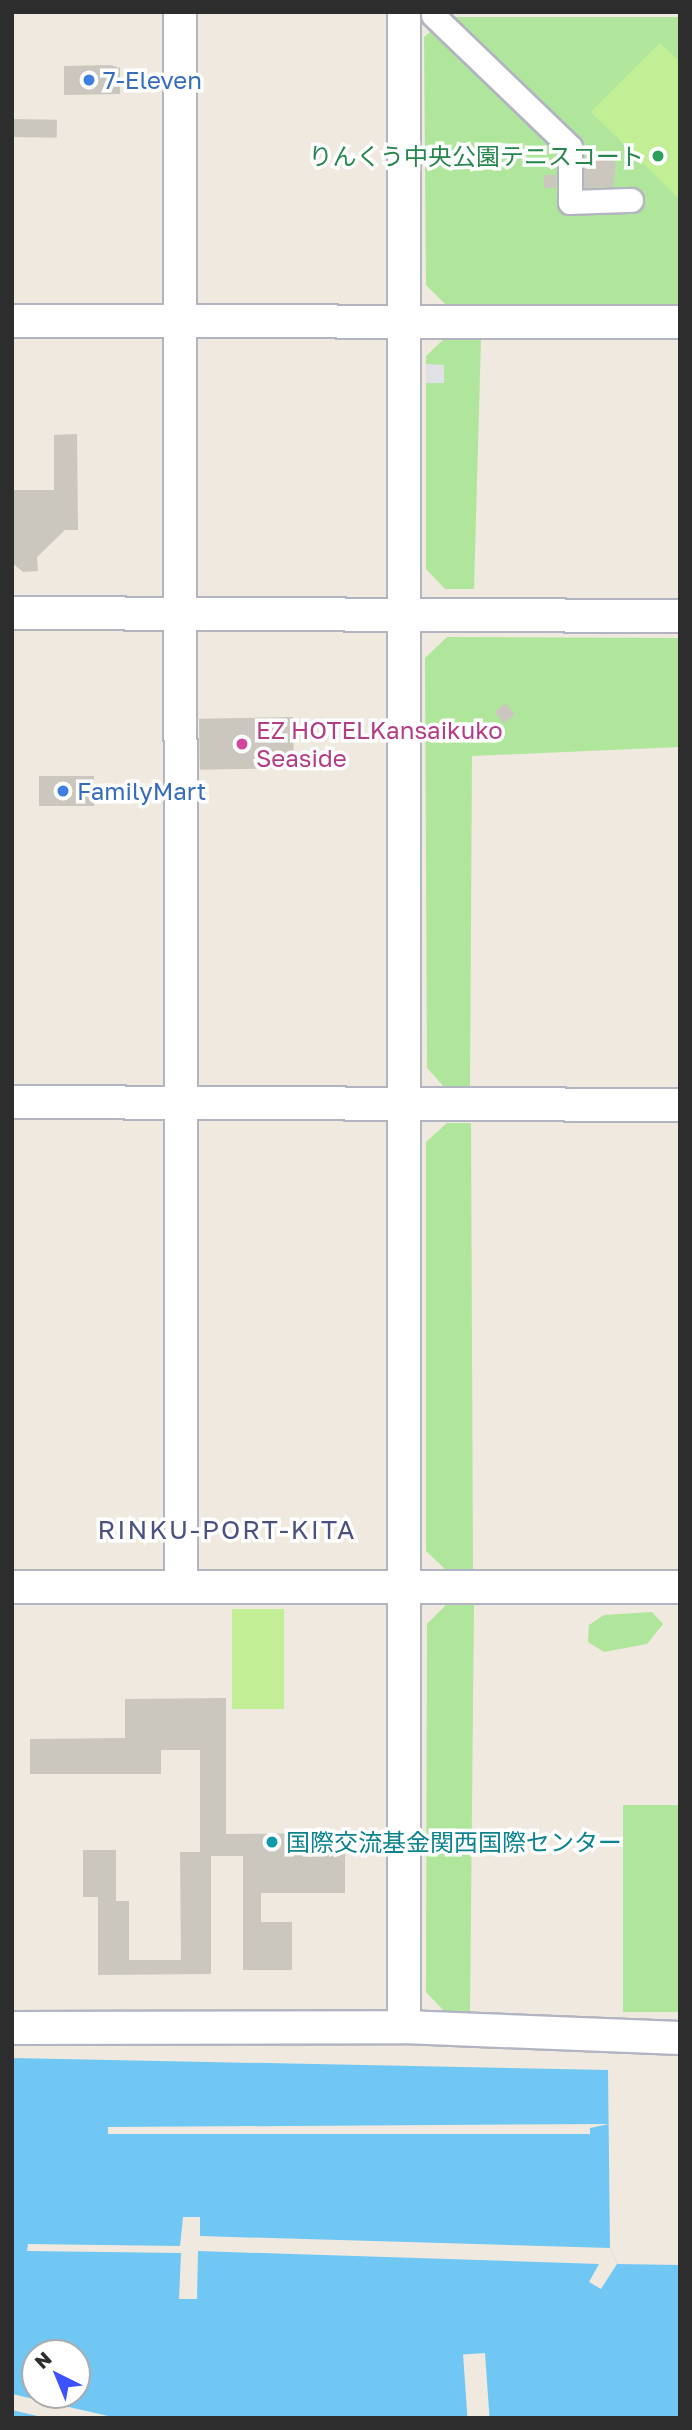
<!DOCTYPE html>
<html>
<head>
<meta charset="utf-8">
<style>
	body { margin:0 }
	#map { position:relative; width:692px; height:2430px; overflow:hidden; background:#efe9df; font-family:"Golos Text","Noto Sans JP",sans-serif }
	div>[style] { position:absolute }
	.industrial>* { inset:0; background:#e2e0e7; transform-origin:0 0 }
	.green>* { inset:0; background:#afe69b; transform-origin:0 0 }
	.pitch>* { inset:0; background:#c2ee96; transform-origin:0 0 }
	.water>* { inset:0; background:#70c7f3 }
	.pier>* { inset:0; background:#efe9df; transform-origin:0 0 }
	.building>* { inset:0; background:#cbc7be; transform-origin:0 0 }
	.roads { filter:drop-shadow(2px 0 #b3b4c1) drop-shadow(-2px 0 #b3b4c1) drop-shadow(0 2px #b3b4c1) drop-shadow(0 -2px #b3b4c1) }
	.street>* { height:23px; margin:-11.5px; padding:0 11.5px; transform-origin:11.5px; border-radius:11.5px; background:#fff }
	.secondary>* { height:32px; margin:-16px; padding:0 16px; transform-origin:16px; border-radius:16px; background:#fff }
	.dots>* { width:19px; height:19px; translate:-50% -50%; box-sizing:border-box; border:4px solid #fff; border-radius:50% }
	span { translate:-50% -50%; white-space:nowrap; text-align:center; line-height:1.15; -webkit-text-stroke:7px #fff; paint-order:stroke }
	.shop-label { font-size:24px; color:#366cbe }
	.left { translate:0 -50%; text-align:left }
	.leisure-label { font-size:24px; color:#27864d }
	.right { translate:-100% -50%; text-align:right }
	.hotel-label { font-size:24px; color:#b23c85 }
	.culture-label { font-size:24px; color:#0d838f }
	.neighbourhood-label { font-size:26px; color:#4b5180; letter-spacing:2px }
	.frame { position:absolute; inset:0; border:14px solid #2d2d2d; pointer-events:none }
	.north { position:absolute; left:21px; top:2339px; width:70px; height:70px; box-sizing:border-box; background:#fff; border:2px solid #ababab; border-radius:50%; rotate:317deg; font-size:19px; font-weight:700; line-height:28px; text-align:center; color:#2d2d2d }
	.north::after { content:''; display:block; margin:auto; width:24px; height:32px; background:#3c52ff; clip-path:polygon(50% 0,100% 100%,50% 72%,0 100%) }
</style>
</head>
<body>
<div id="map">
	<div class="industrial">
		<i style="left:426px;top:364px;width:18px;height:19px"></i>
	</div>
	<div class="green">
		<i style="clip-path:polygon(448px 17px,680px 17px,680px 304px,445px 304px,426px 285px,424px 37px)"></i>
		<i style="clip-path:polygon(445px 338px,481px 339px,474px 589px,445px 589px,426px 569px,426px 383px,444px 383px,444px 365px,426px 364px,426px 356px)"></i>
		<i style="clip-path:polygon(447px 637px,680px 638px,680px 747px,472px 756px,470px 1088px,446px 1089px,427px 1068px,425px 658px)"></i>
		<i style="clip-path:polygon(447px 1123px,471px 1123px,473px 1569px,445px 1569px,426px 1551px,426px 1142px)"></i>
		<i style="clip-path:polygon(447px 1604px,474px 1605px,470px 2012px,445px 2012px,426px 1992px,427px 1624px)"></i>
		<i style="clip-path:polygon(652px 1612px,663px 1624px,647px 1644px,604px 1652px,588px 1642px,589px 1625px,604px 1615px)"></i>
		<i style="left:623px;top:1805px;width:57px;height:207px"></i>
	</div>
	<div class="pitch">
		<i style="clip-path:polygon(660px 43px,680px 62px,680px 200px,591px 112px)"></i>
		<i style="left:284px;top:1609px;width:100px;height:52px;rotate:90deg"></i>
	</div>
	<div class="water">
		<i style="clip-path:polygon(evenodd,12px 2058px,608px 2070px,610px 2248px,617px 2264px,680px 2265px,680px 2418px,12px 2418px,12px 2058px,35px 2353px,77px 2353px,77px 2395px,35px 2395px,35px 2353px)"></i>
	</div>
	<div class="pier">
		<i style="clip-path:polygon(609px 2124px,590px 2128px,590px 2134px,108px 2134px,108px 2127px)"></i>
		<i style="clip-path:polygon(183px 2217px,200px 2217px,200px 2236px,610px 2248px,617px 2264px,601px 2289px,589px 2282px,599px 2264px,198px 2251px,197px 2299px,179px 2299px,181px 2253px,27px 2251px,28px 2244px,180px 2246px)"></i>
		<i style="left:485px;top:2353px;width:65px;height:22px;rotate:86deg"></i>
		<i style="clip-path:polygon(12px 2394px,117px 2418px,46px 2418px,12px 2410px)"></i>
	</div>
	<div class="building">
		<i style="clip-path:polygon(110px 65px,120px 68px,120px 94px,64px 95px,64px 66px)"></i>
		<i style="left:12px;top:119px;width:45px;height:18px;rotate:1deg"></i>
		<i style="clip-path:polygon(599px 152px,616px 163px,613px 187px,584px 188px,584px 157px)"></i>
		<i style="left:544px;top:175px;width:12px;height:13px"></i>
		<i style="clip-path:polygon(77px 434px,78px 530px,65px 530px,37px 557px,38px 571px,23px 572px,12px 563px,12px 490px,54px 490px,54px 435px)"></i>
		<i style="left:506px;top:703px;width:15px;height:14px;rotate:53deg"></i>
		<i style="left:293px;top:717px;width:51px;height:94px;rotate:89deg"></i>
		<i style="left:94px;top:776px;width:30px;height:55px;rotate:90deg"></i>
		<i style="clip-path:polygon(226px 1698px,226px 1834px,345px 1833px,345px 1893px,261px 1893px,261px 1922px,292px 1922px,292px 1970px,243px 1970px,243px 1856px,211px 1856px,211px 1974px,98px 1975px,98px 1897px,83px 1897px,83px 1850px,116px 1850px,116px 1901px,129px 1901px,129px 1960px,181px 1960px,180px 1852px,200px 1852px,200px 1750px,161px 1750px,161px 1774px,30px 1774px,30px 1739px,125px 1738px,125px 1699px)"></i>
	</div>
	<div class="roads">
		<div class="street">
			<i style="left:433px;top:15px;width:190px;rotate:43.9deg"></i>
			<i style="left:570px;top:147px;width:55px;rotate:90deg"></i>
			<i style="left:570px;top:202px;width:61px;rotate:-1.9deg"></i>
		</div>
		<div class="secondary">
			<i style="left:180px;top:12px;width:1574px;rotate:89.96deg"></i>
			<i style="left:12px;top:321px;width:668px;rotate:0.09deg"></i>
			<i style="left:12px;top:613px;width:668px;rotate:0.26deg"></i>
			<i style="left:12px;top:1102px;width:668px;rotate:0.26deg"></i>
			<i style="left:12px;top:1587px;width:668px"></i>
			<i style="left:404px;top:2027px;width:2015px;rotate:-90deg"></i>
			<i style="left:12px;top:2028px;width:392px;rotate:-0.1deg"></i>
			<i style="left:404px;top:2027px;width:276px;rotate:2.3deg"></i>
		</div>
	</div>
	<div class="dots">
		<i style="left:89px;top:80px;background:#3f7fe0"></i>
		<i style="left:658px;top:156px;background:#2e9e5b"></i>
		<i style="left:242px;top:744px;background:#d1479c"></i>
		<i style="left:63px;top:791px;background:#3f7fe0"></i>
		<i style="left:272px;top:1842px;background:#0f9aa8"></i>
	</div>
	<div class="shop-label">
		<span class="left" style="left:103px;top:80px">7-Eleven</span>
		<span class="left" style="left:77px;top:791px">FamilyMart</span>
	</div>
	<div class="leisure-label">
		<span class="right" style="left:644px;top:156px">りんくう中央公園テニスコート</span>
	</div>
	<div class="hotel-label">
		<span class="left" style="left:256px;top:744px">EZ HOTELKansaikuko<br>Seaside</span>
	</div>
	<div class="culture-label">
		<span class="left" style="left:286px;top:1842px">国際交流基金関西国際センター</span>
	</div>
	<div class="neighbourhood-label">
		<span style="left:227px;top:1530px">RINKU-PORT-KITA</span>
	</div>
	<div class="frame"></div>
	<div class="north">N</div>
</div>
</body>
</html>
